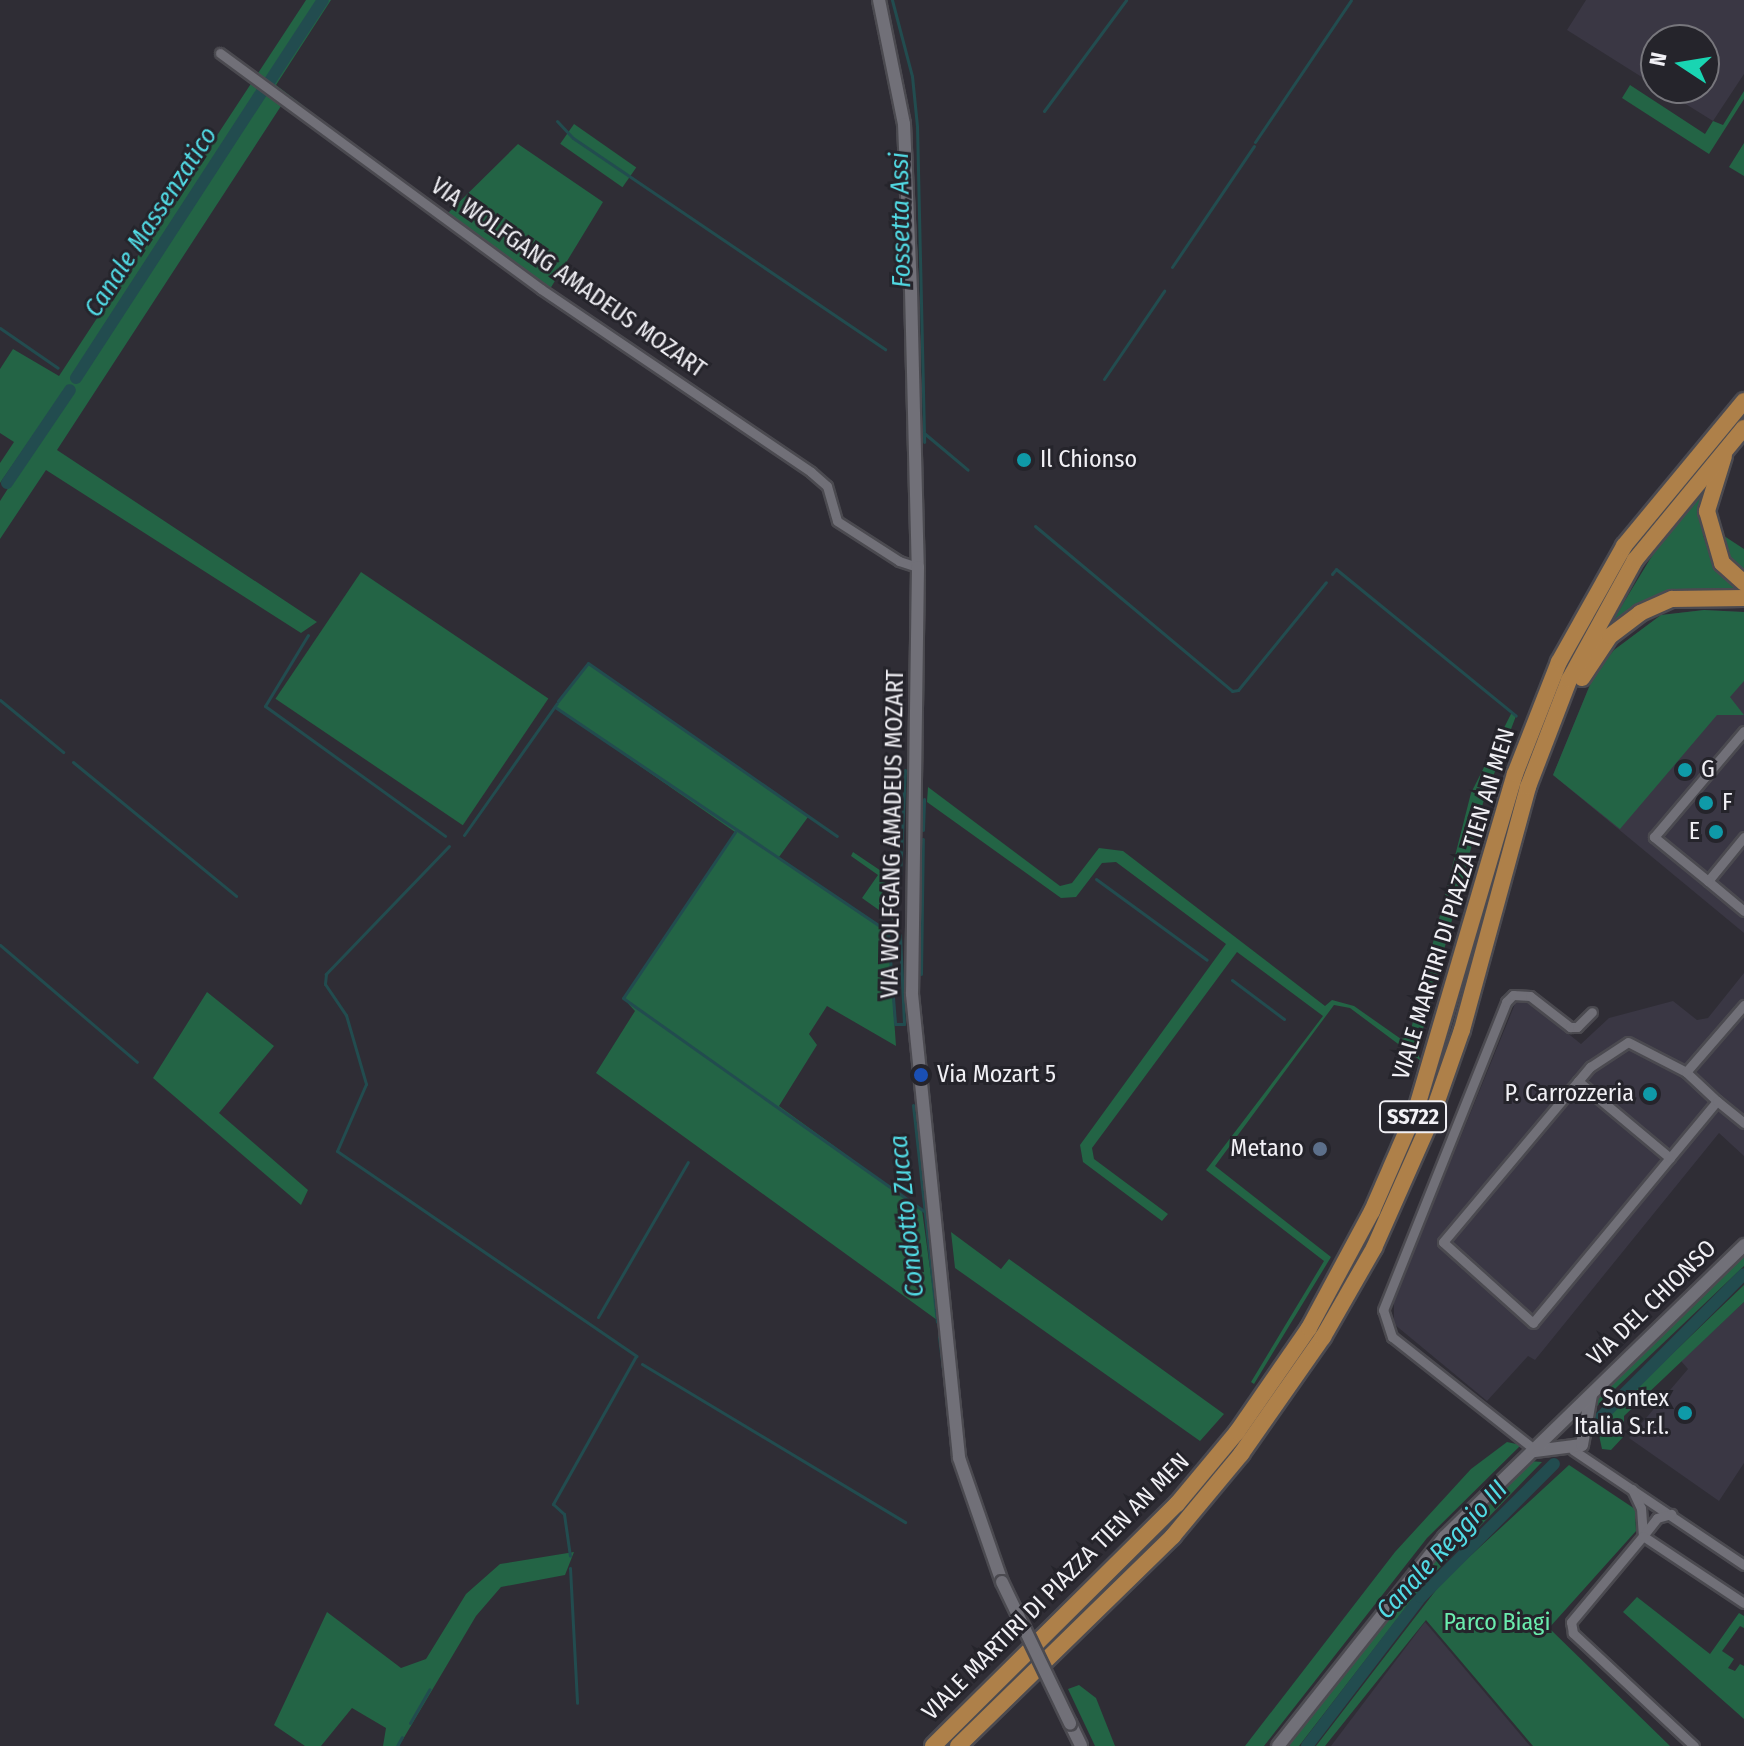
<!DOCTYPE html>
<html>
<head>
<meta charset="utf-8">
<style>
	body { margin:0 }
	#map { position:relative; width:1744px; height:1746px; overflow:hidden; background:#2f2d35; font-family:"Fira Sans Condensed",sans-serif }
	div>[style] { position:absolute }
	.built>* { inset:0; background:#3a3744 }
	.green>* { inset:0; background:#236445; transform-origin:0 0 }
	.stream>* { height:3px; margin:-1.5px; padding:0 1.5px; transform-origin:1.5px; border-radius:1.5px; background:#224c4f }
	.canal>* { height:12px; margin:-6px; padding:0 6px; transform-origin:6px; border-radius:6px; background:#224c4f }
	.roads { filter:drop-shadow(2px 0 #4b4a50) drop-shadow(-2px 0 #4b4a50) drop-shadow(0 2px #4b4a50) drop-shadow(0 -2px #4b4a50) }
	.street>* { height:9px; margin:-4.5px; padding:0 4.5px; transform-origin:4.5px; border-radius:4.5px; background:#717078 }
	.secondary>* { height:12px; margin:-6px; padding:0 6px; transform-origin:6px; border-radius:6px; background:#717078 }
	.highway>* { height:16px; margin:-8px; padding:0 8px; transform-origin:8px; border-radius:8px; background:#ae8049 }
	.bridges { filter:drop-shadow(2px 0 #4b4a50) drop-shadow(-2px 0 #4b4a50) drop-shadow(0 2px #4b4a50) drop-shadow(0 -2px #4b4a50) }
	.secondary-bridge>* { height:12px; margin:-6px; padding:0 6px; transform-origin:6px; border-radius:6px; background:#717078 }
	.dots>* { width:22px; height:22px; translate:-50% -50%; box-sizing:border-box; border:4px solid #25242b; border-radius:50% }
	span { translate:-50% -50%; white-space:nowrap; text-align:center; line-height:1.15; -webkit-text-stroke:6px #25242b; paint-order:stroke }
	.shield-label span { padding:2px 6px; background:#25242b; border:2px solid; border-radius:6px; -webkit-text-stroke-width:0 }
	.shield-label { font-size:22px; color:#f1f0f5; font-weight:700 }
	.street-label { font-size:24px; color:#f1f0f5 }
	.poi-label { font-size:24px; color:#f1f0f5 }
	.left { translate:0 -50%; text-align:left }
	.right { translate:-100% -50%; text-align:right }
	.park-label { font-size:24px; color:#6aecad }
	.water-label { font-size:26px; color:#51dae4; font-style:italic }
	.north { position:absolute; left:1640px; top:24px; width:80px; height:80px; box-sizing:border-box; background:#25242b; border:2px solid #77767c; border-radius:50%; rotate:282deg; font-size:22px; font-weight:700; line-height:32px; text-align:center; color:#f1f0f5 }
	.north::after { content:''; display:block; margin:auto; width:28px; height:36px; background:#19d5b2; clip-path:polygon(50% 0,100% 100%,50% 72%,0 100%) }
</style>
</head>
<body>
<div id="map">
	<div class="built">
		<i style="clip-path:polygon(1586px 0,1744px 0,1744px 74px,1713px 121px,1660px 88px,1704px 88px,1704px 40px,1656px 40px,1656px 86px,1567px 30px)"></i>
		<i style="clip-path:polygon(1704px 610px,1744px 612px,1744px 933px,1553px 775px,1594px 675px,1614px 650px,1661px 615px)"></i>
		<i style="clip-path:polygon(1744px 973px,1744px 1156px,1719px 1133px,1535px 1360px,1528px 1356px,1487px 1401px,1394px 1324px,1394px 1300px,1517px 999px,1528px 1001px,1581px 1044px,1609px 1018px,1673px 1001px,1697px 1020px,1708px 1018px)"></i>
		<i style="clip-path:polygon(1744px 1302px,1744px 1463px,1719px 1501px,1629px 1438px,1688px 1369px,1681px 1361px)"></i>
		<i style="clip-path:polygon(1425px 1622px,1530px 1746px,1331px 1746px)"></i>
	</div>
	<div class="green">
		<i style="clip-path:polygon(306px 0,331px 0,276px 85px,446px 215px,518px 144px,603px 202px,550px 289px,792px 453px,786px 463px,281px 106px,57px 450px,317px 622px,301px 633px,46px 470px,0 539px,0 501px,69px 393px,61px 395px,0 483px,0 463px,14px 442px,0 433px,0 369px,13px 349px,59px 376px)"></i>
		<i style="clip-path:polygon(1630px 85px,1705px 134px,1713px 121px,1723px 125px,1744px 91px,1744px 99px,1709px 154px,1622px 98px)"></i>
		<i style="left:574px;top:124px;width:76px;height:24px;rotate:35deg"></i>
		<i style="clip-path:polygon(1744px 143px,1744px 176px,1729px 167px)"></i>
		<i style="clip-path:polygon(1708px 479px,1701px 508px,1703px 535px,1711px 558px,1743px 591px,1689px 589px,1659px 595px,1610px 625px,1661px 541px)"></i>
		<i style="clip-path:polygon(1718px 532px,1744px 549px,1744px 573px,1729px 557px)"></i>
		<i style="left:361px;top:572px;width:226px;height:153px;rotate:34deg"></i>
		<i style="clip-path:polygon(1704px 610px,1744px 612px,1744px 681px,1730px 697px,1744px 715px,1717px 715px,1620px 829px,1553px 775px,1594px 675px,1614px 650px,1661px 615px)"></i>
		<i style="clip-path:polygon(588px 663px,808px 817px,779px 857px,888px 932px,896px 1046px,827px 1006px,809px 1034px,817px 1045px,779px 1106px,922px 1210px,937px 1320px,596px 1073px,635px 1011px,623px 998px,735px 832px,555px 707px)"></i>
		<i style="clip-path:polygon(1512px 712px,1516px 716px,1483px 803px,1417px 1052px,1421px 1061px,1350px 1008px,1334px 1005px,1215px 1166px,1331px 1257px,1254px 1384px,1251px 1382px,1324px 1261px,1206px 1170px,1323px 1016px,1237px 952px,1092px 1148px,1094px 1159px,1168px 1214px,1162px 1221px,1083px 1162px,1080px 1145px,1226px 944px,1116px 862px,1102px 863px,1076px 897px,1061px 898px,927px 802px,928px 787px,1060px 886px,1072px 883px,1099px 848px,1123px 851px,1325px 1006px,1332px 1000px,1354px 1006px,1401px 1039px,1409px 1037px,1471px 793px)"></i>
		<i style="clip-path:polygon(853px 852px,893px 879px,893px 920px,862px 898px,878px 875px,851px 856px)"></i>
		<i style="clip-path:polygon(207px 992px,274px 1046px,219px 1113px,308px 1190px,301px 1205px,153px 1078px)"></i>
		<i style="clip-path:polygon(951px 1232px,1001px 1269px,1009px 1259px,1224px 1414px,1200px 1441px,955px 1268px)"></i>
		<i style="clip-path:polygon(1744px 1249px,1744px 1266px,1596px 1407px,1596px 1395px)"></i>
		<i style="clip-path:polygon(1744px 1285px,1744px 1302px,1624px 1416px,1624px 1436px,1611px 1450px,1602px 1449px,1597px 1426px)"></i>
		<i style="clip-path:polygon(1507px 1442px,1521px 1445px,1427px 1538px,1264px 1746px,1245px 1746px,1395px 1552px,1471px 1469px)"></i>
		<i style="clip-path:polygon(1529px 1461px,1542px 1462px,1424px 1584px,1299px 1746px,1290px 1746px,1288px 1741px,1439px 1549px)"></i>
		<i style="clip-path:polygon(1569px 1465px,1635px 1509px,1636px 1531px,1549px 1628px,1670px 1746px,1533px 1746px,1426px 1620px,1325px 1746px,1316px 1746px,1443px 1581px)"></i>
		<i style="clip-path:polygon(574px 1552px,565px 1575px,501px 1587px,476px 1616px,399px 1746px,383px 1746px,386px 1728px,352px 1708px,321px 1746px,305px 1746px,274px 1725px,327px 1612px,401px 1668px,426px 1659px,466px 1594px,500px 1564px)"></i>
		<i style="clip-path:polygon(1637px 1597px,1710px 1654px,1739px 1613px,1744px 1616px,1744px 1628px,1740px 1626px,1722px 1651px,1734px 1659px,1728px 1668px,1735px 1671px,1740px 1664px,1744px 1666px,1744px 1719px,1623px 1612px)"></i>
		<i style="clip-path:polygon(1079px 1685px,1096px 1698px,1115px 1746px,1095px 1746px,1068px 1689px)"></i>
	</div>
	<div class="stream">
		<i style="left:892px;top:0;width:79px;rotate:75.3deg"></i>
		<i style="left:912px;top:76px;width:50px;rotate:84.3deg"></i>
		<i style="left:917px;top:126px;width:316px;rotate:88.7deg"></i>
		<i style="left:1044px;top:111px;width:138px;rotate:-53.5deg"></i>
		<i style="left:557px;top:121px;width:23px;rotate:47deg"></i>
		<i style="left:573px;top:138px;width:377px;rotate:34.1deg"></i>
		<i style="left:1255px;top:142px;width:171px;rotate:-55.9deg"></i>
		<i style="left:1172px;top:267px;width:146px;rotate:-55.9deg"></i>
		<i style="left:0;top:328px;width:70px;rotate:34.6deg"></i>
		<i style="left:1104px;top:379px;width:107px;rotate:-55.7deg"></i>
		<i style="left:924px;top:433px;width:57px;rotate:40.1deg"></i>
		<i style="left:1035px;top:526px;width:257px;rotate:39.9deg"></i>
		<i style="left:1232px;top:691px;width:6px;rotate:-9deg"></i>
		<i style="left:1238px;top:690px;width:139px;rotate:-50.8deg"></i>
		<i style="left:1332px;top:574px;width:6px;rotate:-51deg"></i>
		<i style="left:1336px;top:569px;width:232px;rotate:39.2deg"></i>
		<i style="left:308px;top:635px;width:83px;rotate:121.2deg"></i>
		<i style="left:265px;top:706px;width:222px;rotate:35.8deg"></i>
		<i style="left:0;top:700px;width:82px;rotate:39.5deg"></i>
		<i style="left:558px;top:701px;width:48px;rotate:-51.7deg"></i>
		<i style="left:588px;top:663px;width:303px;rotate:34.8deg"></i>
		<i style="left:555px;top:707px;width:402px;rotate:34deg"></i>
		<i style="left:888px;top:932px;width:92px;rotate:85.6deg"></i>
		<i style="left:895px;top:1024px;width:9px"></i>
		<i style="left:904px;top:1024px;width:89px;rotate:-92.6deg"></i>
		<i style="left:73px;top:762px;width:211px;rotate:39.4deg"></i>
		<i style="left:923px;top:830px;width:31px;rotate:-88deg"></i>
		<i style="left:735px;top:832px;width:200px;rotate:124deg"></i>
		<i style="left:623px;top:998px;width:370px;rotate:35.3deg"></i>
		<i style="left:464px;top:835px;width:161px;rotate:-54.8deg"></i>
		<i style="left:449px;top:846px;width:178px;rotate:133.9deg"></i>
		<i style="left:326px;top:974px;width:10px;rotate:96deg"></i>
		<i style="left:325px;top:984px;width:37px;rotate:56deg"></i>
		<i style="left:346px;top:1015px;width:72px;rotate:73.8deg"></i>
		<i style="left:366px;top:1084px;width:73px;rotate:113.4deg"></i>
		<i style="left:337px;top:1151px;width:363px;rotate:34.4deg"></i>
		<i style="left:636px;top:1356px;width:170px;rotate:119.3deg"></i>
		<i style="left:553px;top:1504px;width:15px;rotate:42deg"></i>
		<i style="left:564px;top:1514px;width:42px;rotate:81.9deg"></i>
		<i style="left:900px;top:877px;width:107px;rotate:-87.3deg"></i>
		<i style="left:1096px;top:879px;width:137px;rotate:36.1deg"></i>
		<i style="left:0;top:945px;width:180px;rotate:40.5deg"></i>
		<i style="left:921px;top:974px;width:135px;rotate:-89.2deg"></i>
		<i style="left:1232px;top:980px;width:65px;rotate:36.9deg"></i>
		<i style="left:913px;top:1105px;width:218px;rotate:83.7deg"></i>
		<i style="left:598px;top:1317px;width:179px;rotate:-59.9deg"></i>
		<i style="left:939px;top:1337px;width:33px;rotate:83deg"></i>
		<i style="left:642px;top:1364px;width:307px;rotate:31deg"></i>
		<i style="left:570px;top:1568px;width:135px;rotate:87deg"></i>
		<i style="left:410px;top:1723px;width:39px;rotate:-60deg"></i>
		<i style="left:397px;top:1746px;width:10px;rotate:-61deg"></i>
	</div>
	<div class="canal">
		<i style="left:268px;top:84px;width:100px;rotate:-56.8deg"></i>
		<i style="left:76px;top:378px;width:345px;rotate:-57deg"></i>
		<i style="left:7px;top:483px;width:112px;rotate:-55.9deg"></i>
		<i style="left:1596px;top:1422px;width:209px;rotate:-45deg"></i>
		<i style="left:1307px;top:1746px;width:188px;rotate:-52.6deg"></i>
		<i style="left:1421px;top:1597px;width:188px;rotate:-45deg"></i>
	</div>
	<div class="roads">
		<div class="street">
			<i style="left:220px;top:53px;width:398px;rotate:36.3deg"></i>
			<i style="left:541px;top:289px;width:326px;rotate:34.1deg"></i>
			<i style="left:811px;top:472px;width:21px;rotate:41deg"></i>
			<i style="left:827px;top:486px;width:36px;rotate:74deg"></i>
			<i style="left:837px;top:521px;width:74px;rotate:32.8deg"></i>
			<i style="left:899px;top:561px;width:20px;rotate:18deg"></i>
			<i style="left:1744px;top:837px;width:57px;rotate:129.3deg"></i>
			<i style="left:1708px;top:881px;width:47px;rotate:39.8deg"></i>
			<i style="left:1708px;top:881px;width:70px;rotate:-140.8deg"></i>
			<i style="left:1654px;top:837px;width:139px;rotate:-49.7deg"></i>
			<i style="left:1628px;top:1042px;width:65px;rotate:27.3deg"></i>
			<i style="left:1686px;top:1072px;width:42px;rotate:43.1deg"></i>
			<i style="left:1717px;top:1101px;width:288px;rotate:129.7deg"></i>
			<i style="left:1533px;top:1323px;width:121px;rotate:-138deg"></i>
			<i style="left:1443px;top:1242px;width:229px;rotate:-50deg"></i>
			<i style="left:1590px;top:1067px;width:45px;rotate:-33.3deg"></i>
			<i style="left:1686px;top:1072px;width:89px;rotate:-49.1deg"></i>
			<i style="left:1578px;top:1081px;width:120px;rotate:39.9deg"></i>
			<i style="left:1717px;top:1101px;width:35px;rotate:39deg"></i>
			<i style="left:1534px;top:1449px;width:181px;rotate:-141.7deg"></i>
			<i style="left:1392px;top:1337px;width:28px;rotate:-108deg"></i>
			<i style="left:1383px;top:1310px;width:332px;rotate:-68.2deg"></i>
			<i style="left:1506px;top:1002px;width:10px;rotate:-45deg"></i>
			<i style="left:1513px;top:995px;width:17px;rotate:3deg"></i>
			<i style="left:1530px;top:996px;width:51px;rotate:37.8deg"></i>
			<i style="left:1570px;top:1027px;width:7px"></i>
			<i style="left:1577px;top:1027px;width:21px;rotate:-45deg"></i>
			<i style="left:1573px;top:1450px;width:206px;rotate:33.9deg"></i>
			<i style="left:1632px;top:1489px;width:21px;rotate:65deg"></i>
			<i style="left:1641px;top:1508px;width:28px;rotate:86deg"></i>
			<i style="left:1643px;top:1536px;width:23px;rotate:-52deg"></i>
			<i style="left:1657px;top:1518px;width:15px;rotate:-16deg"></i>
			<i style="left:1694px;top:1746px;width:166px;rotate:-137deg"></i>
			<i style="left:1573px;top:1633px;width:11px;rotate:-100deg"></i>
			<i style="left:1571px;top:1622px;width:112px;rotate:-50.1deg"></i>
			<i style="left:1643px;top:1536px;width:121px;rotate:33.6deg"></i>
		</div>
		<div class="secondary">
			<i style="left:879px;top:0;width:126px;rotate:78.6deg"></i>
			<i style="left:904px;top:124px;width:166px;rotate:87.6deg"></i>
			<i style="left:911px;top:290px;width:277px;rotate:88.6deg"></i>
			<i style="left:918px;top:567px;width:427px;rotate:90.8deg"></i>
			<i style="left:912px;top:994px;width:466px;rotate:84.2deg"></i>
			<i style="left:959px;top:1458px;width:131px;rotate:70.9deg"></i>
			<i style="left:1535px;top:1451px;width:47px;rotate:-7.3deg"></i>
			<i style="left:1582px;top:1445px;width:51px;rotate:-79.8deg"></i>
			<i style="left:1070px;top:1723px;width:25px;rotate:64deg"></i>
			<i style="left:1278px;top:1746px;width:267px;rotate:-51.5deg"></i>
			<i style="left:1444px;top:1537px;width:419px;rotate:-44.2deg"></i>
		</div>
		<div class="highway">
			<i style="left:1724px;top:456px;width:58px;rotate:107.2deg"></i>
			<i style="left:1707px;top:511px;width:54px;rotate:73.9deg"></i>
			<i style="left:1722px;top:563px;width:30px;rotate:42deg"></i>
			<i style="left:1582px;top:678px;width:50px;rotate:-56.3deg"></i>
			<i style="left:1610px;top:636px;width:38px;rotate:-37deg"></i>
			<i style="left:1640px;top:613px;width:35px;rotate:-24deg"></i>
			<i style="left:1672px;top:599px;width:72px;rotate:-0.8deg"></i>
			<i style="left:933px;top:1746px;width:344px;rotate:-44.8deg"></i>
			<i style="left:1177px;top:1504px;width:94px;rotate:-50.2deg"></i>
			<i style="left:1237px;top:1432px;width:126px;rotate:-55.3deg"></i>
			<i style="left:1309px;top:1328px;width:133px;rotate:-61.7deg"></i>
			<i style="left:1372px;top:1211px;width:110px;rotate:-66.5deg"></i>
			<i style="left:1416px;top:1110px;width:350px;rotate:-73.6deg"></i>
			<i style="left:1515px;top:774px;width:120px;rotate:-68.6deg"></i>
			<i style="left:1559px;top:662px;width:133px;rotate:-60.7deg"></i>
			<i style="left:1624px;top:546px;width:188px;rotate:-50.4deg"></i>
			<i style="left:958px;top:1746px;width:301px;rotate:-44.3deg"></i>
			<i style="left:1173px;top:1536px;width:107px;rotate:-50.3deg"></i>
			<i style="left:1241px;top:1454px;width:143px;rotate:-55deg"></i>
			<i style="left:1323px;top:1337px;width:103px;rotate:-60.2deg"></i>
			<i style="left:1374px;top:1248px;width:136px;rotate:-66.1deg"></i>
			<i style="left:1429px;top:1124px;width:100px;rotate:-70.7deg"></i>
			<i style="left:1462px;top:1030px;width:252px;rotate:-74.8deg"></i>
			<i style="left:1528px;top:787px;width:115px;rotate:-69deg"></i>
			<i style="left:1569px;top:680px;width:137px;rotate:-61.2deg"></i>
			<i style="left:1635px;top:560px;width:171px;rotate:-50.5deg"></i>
		</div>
	</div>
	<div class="bridges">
		<div class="secondary-bridge">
			<i style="left:1002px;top:1582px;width:157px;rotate:64.3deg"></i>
		</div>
	</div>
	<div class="dots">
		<i style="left:1024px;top:460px;background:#0f9aa8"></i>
		<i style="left:1685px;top:770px;background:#0f9aa8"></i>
		<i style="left:1706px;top:803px;background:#0f9aa8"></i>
		<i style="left:1716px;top:832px;background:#0f9aa8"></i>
		<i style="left:921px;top:1075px;background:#1a4fb4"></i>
		<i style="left:1650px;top:1094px;background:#0f9aa8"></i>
		<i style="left:1320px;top:1149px;background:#5c6f8a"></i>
		<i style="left:1685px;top:1413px;background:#0f9aa8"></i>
	</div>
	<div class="shield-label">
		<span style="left:1413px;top:1117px">SS722</span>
	</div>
	<div class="street-label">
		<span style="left:568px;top:278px;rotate:35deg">VIA WOLFGANG AMADEUS MOZART</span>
		<span style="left:893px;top:834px;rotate:-89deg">VIA WOLFGANG AMADEUS MOZART</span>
		<span style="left:1454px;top:904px;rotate:-73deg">VIALE MARTIRI DI PIAZZA TIEN AN MEN</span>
		<span style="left:1652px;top:1303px;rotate:-44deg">VIA DEL CHIONSO</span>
		<span style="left:1056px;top:1587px;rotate:-45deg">VIALE MARTIRI DI PIAZZA TIEN AN MEN</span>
	</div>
	<div class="poi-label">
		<span class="left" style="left:1040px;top:460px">Il Chionso</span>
		<span class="left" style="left:1701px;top:770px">G</span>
		<span class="left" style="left:1722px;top:803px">F</span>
		<span class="right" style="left:1700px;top:832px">E</span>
		<span class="left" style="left:937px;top:1075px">Via Mozart 5</span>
		<span class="right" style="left:1634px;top:1094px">P. Carrozzeria</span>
		<span class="right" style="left:1304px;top:1149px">Metano</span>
		<span class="right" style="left:1669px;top:1413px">Sontex<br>Italia S.r.l.</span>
	</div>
	<div class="park-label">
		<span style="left:1497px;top:1623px">Parco Biagi</span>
	</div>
	<div class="water-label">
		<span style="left:901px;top:220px;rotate:-91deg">Fossetta Assi</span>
		<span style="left:151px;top:222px;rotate:-57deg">Canale Massenzatico</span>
		<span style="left:907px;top:1216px;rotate:-96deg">Condotto Zucca</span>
		<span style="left:1442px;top:1550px;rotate:-47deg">Canale Reggio III</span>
	</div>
	<div class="north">N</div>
</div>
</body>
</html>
